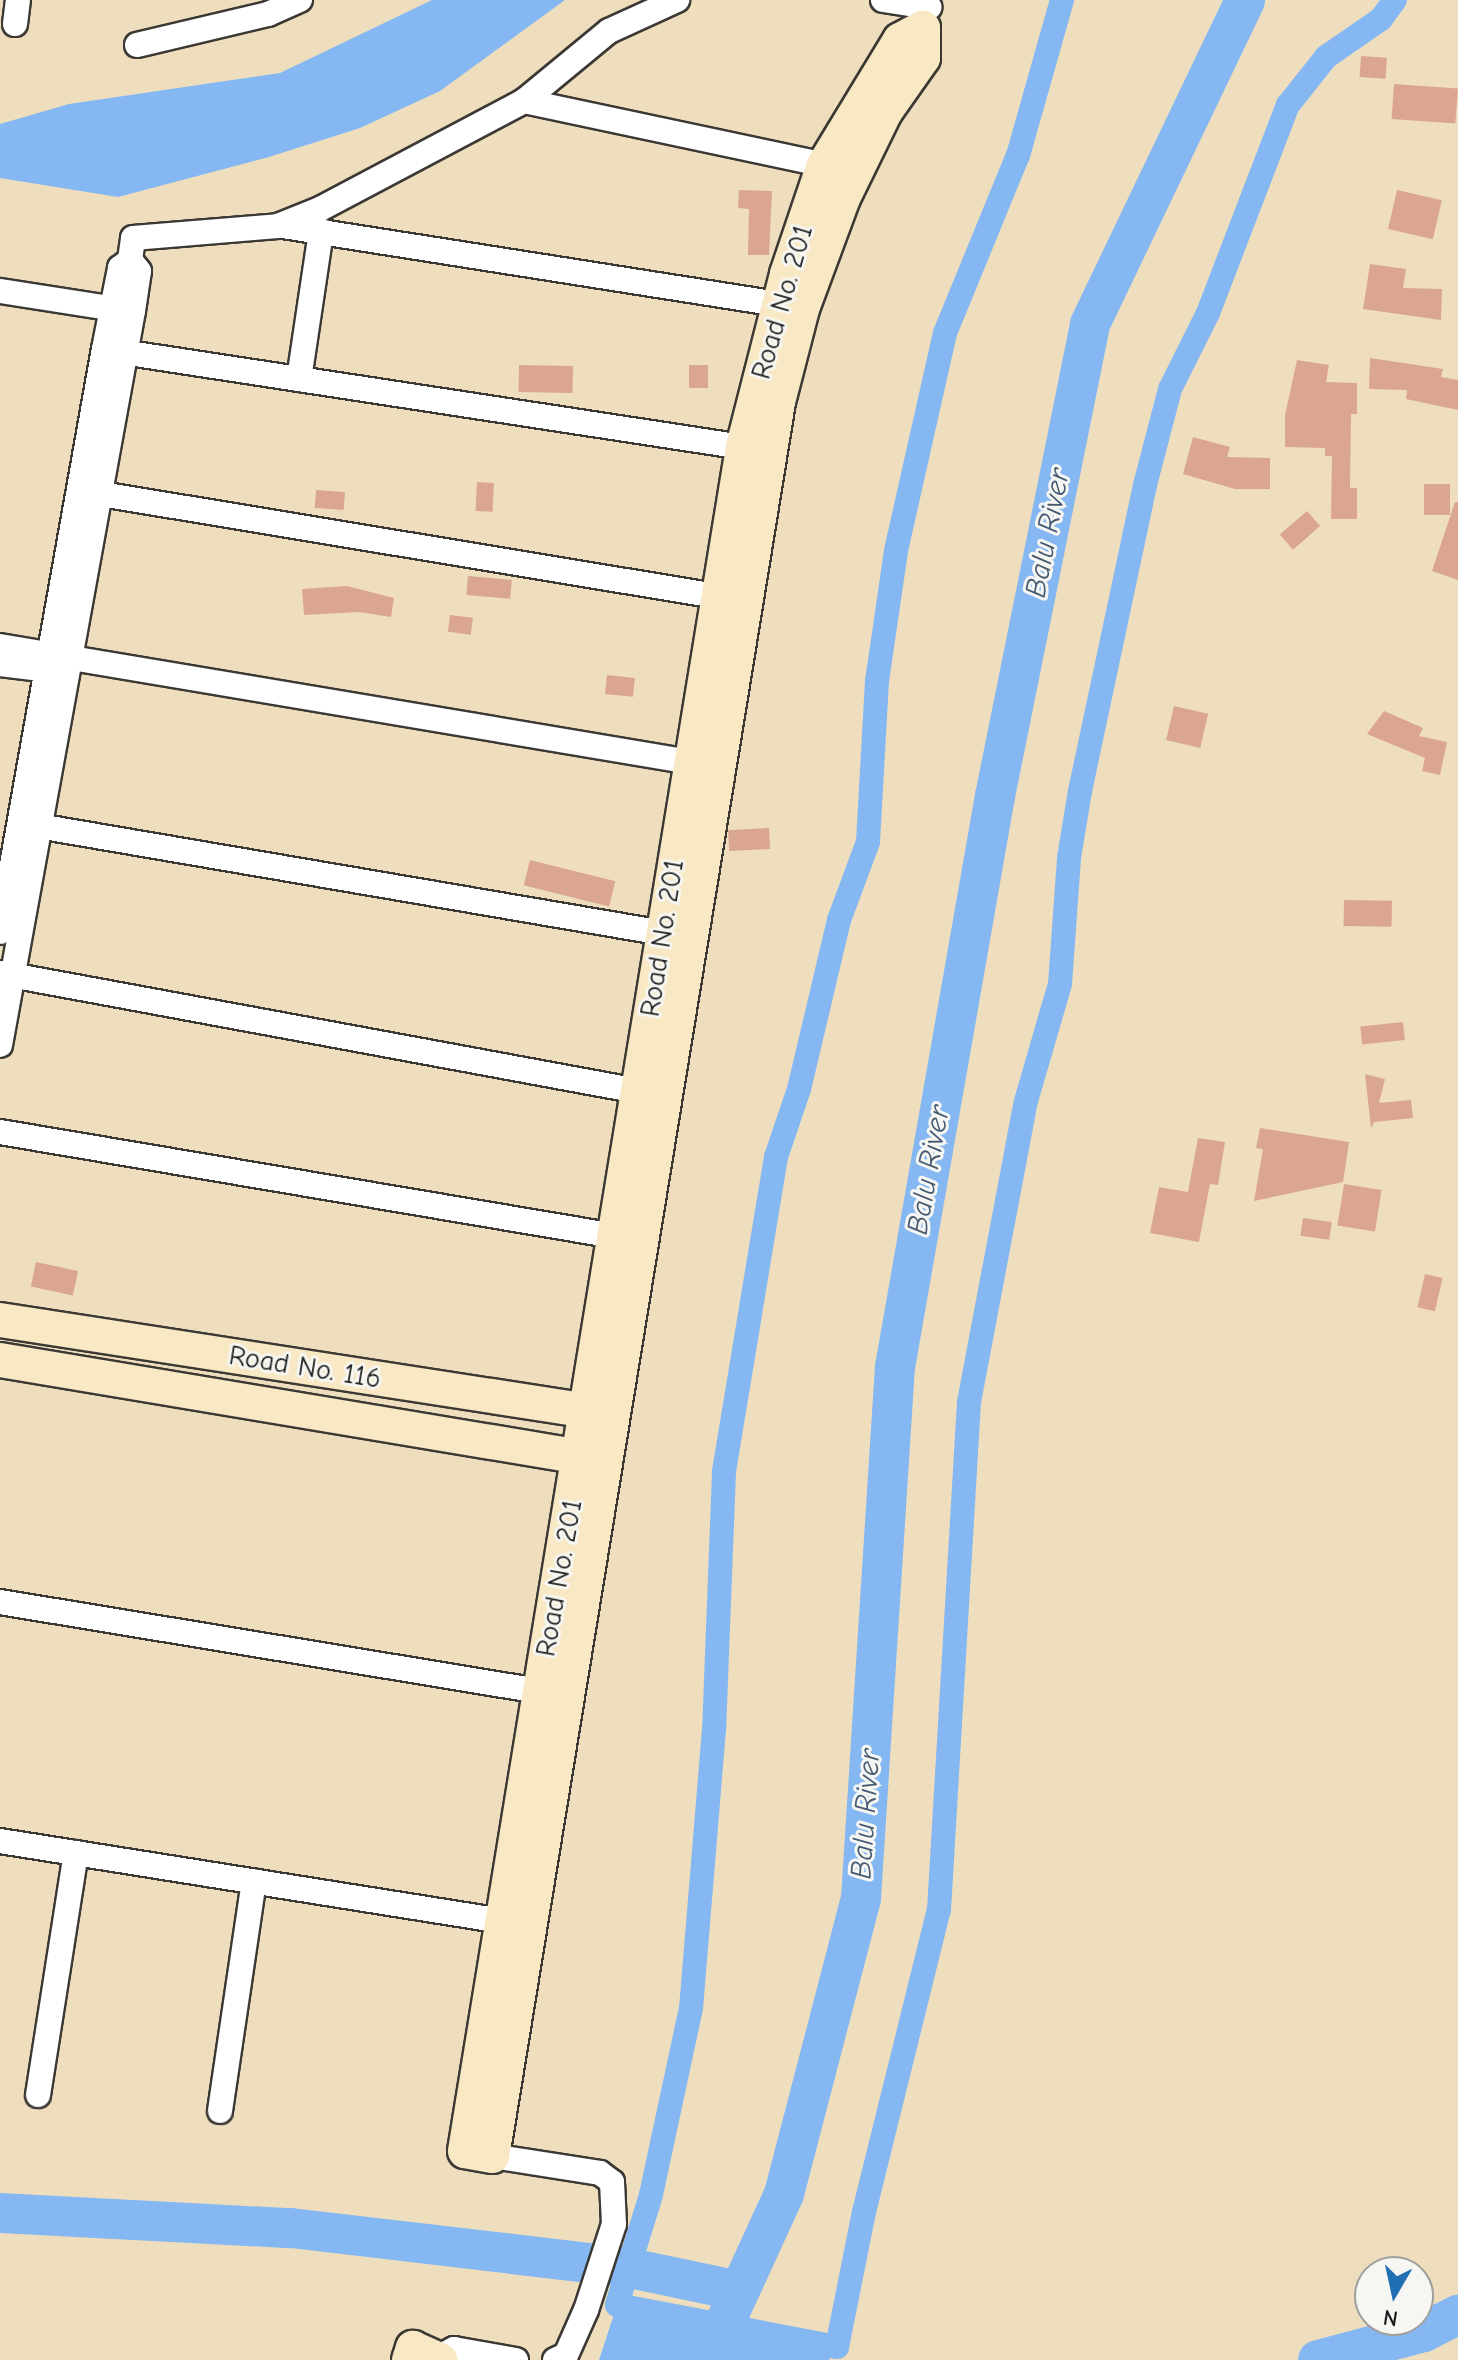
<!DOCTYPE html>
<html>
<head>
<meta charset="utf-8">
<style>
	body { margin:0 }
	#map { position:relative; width:1458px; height:2360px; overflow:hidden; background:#efdebd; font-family:"Comic Neue",sans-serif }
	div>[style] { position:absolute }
	.water>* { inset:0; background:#85b8f2 }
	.canal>* { height:24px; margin:-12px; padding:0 12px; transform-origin:12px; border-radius:12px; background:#85b8f2 }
	.river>* { height:40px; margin:-20px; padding:0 20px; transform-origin:20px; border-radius:20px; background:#85b8f2 }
	.building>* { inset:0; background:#daa68f; transform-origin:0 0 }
	.roads { filter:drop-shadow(2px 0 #3c3934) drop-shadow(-2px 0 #3c3934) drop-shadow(0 2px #3c3934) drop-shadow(0 -2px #3c3934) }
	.street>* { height:24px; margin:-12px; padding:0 12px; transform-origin:12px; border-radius:12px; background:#fff }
	.secondary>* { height:34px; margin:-17px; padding:0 17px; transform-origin:17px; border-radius:17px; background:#f8e8c3 }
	span { translate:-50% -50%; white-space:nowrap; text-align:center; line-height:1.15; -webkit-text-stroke:6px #f6f6f2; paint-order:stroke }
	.street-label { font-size:28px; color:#1c1c1c }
	.water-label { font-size:30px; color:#465a72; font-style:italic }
	.north { position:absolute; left:1354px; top:2256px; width:80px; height:80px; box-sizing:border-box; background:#f6f6f2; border:2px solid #9f9f9c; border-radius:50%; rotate:189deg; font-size:22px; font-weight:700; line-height:32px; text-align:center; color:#1c1c1c }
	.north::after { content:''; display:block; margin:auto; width:28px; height:36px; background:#1f6fb2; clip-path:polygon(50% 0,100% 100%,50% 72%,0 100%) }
</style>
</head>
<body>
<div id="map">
	<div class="water">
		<i style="clip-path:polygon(432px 0,565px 0,440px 91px,360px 128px,269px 157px,118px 197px,0 178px,0 124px,69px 104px,280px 73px)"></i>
		<i style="clip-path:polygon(617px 2305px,724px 2326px,837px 2347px,829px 2360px,599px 2360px)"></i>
	</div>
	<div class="canal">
		<i style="left:1062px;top:0;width:161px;rotate:105.8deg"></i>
		<i style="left:1018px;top:155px;width:192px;rotate:112.3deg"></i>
		<i style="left:945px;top:333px;width:223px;rotate:102.7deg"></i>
		<i style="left:896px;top:551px;width:131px;rotate:98.3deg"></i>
		<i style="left:877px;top:681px;width:161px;rotate:93.2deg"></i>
		<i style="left:868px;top:842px;width:83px;rotate:110.4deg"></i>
		<i style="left:839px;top:920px;width:174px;rotate:103.3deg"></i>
		<i style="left:799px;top:1089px;width:72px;rotate:108.7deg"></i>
		<i style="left:776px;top:1157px;width:319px;rotate:99.4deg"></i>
		<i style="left:724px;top:1472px;width:257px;rotate:92.2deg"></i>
		<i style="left:714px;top:1729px;width:280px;rotate:94.7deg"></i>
		<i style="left:691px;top:2008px;width:191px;rotate:102.1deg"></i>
		<i style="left:651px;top:2195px;width:115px;rotate:107.2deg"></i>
		<i style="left:617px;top:2305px;width:224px;rotate:10.8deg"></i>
		<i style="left:837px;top:2347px;width:138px;rotate:-78.7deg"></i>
		<i style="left:864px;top:2212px;width:311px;rotate:-76.1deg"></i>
		<i style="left:939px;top:1910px;width:509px;rotate:-86.62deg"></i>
		<i style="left:969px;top:1402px;width:306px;rotate:-79.3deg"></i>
		<i style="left:1026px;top:1101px;width:122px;rotate:-73.8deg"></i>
		<i style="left:1060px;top:984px;width:126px;rotate:-85.9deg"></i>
		<i style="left:1069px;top:858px;width:68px;rotate:-80.7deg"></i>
		<i style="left:1080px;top:791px;width:313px;rotate:-78deg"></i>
		<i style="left:1145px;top:485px;width:99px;rotate:-75.4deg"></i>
		<i style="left:1170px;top:389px;width:85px;rotate:-63.4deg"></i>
		<i style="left:1208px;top:313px;width:223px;rotate:-69deg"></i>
		<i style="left:1288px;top:105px;width:61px;rotate:-51.6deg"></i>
		<i style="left:1326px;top:57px;width:67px;rotate:-34.6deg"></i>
		<i style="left:1381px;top:19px;width:24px;rotate:-54deg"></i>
	</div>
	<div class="river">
		<i style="left:0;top:2213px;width:291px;rotate:3deg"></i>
		<i style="left:291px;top:2228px;width:341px;rotate:6.7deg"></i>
		<i style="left:630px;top:2268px;width:111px;rotate:11.9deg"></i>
		<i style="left:708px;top:2360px;width:183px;rotate:-65.4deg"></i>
		<i style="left:784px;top:2194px;width:306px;rotate:-75.4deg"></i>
		<i style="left:861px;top:1898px;width:532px;rotate:-86.34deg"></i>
		<i style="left:895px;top:1367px;width:580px;rotate:-80.07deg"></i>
		<i style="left:995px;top:796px;width:481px;rotate:-78.6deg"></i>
		<i style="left:1090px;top:324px;width:359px;rotate:-64.4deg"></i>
		<i style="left:1318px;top:2360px;width:110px;rotate:-14.8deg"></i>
		<i style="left:1424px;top:2332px;width:38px;rotate:-27deg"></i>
	</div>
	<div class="building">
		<i style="left:1361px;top:56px;width:26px;height:21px;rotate:4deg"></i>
		<i style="left:1394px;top:84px;width:64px;height:35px;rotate:4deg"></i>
		<i style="clip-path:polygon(739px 190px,772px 191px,769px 255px,748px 255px,749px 209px,738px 208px)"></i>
		<i style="left:1397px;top:190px;width:46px;height:40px;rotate:13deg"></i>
		<i style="clip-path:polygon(1370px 264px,1406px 269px,1403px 288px,1442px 289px,1441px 320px,1363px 309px)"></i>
		<i style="clip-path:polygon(1370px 358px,1443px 369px,1441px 377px,1458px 380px,1458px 410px,1406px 399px,1407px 390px,1369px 389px)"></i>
		<i style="clip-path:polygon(1297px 360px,1329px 365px,1326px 382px,1357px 383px,1357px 414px,1351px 414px,1350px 488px,1357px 488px,1357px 519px,1331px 519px,1332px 456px,1325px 456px,1325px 448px,1285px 447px,1285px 415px)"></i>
		<i style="left:519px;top:365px;width:54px;height:27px;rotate:1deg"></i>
		<i style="left:689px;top:365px;width:19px;height:23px"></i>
		<i style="clip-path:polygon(1193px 437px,1230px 447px,1227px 457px,1270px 458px,1270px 489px,1235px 489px,1183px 474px)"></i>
		<i style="left:477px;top:482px;width:17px;height:29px;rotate:3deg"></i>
		<i style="left:1424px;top:484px;width:26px;height:31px"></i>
		<i style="left:316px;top:490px;width:29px;height:18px;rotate:4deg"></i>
		<i style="clip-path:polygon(1455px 502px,1458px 502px,1458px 580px,1432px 571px)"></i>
		<i style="left:1307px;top:511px;width:20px;height:36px;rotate:49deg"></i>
		<i style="left:468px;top:576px;width:44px;height:19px;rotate:5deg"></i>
		<i style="clip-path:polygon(347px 586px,394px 598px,391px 617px,359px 612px,304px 615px,302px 589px)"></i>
		<i style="left:450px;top:615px;width:23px;height:17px;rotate:7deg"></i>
		<i style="left:607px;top:675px;width:28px;height:19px;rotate:6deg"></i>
		<i style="left:1174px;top:706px;width:35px;height:35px;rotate:13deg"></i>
		<i style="clip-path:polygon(1384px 711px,1423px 728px,1419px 736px,1447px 742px,1440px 775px,1422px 771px,1425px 758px,1367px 734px)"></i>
		<i style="left:769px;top:828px;width:21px;height:41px;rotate:87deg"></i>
		<i style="left:530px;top:860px;width:88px;height:26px;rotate:14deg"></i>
		<i style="left:1344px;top:900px;width:48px;height:26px;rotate:1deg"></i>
		<i style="left:1403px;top:1022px;width:18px;height:43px;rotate:84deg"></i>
		<i style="clip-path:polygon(1365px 1074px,1385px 1079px,1379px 1103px,1411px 1100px,1413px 1118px,1374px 1122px,1371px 1128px)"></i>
		<i style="clip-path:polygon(1260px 1128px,1349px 1142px,1343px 1182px,1254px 1201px,1263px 1149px,1256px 1148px)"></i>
		<i style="clip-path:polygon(1198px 1138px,1225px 1142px,1218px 1185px,1210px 1184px,1199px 1242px,1150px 1233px,1159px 1187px,1188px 1192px)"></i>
		<i style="left:1344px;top:1184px;width:38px;height:42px;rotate:9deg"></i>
		<i style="left:1303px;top:1218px;width:29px;height:18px;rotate:8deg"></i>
		<i style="left:36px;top:1262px;width:43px;height:25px;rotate:12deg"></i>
		<i style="left:1425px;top:1274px;width:18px;height:34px;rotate:13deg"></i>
	</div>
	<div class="roads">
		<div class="street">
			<i style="left:883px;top:0;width:47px;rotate:8.7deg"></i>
			<i style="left:15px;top:24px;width:24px;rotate:-83deg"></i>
			<i style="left:137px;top:45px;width:135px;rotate:-13.3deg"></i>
			<i style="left:268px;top:14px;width:35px;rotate:-24deg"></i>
			<i style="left:524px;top:101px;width:307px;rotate:12deg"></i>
			<i style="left:283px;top:226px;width:501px;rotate:8.95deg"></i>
			<i style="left:0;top:291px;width:130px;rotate:8.9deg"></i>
			<i style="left:109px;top:350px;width:641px;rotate:8.7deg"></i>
			<i style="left:299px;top:379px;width:150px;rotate:-81.5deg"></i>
			<i style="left:83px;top:491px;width:642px;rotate:9.42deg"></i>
			<i style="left:0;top:646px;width:718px;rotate:9.54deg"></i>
			<i style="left:0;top:664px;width:48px;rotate:7.1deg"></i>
			<i style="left:38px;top:826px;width:634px;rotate:9.71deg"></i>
			<i style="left:0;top:932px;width:592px;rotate:-79.89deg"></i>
			<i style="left:104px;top:349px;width:83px;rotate:-78.8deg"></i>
			<i style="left:120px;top:268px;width:13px;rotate:-39deg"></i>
			<i style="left:0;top:973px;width:649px;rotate:10.48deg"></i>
			<i style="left:0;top:1045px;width:746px;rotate:-79.73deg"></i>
			<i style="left:133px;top:311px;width:40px;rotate:-81.5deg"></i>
			<i style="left:139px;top:271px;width:14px;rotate:-129deg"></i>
			<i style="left:130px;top:260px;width:22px;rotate:-82deg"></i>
			<i style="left:133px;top:238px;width:145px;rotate:-4.7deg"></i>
			<i style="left:278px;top:226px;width:45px;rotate:-22deg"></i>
			<i style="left:320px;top:209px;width:231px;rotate:-27.9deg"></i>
			<i style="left:524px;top:101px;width:110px;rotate:-39.5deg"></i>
			<i style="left:609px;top:31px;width:75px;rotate:-24.5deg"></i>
			<i style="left:0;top:1132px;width:624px;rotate:9.6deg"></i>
			<i style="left:0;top:1602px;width:546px;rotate:9.38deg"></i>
			<i style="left:0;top:1841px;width:508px;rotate:9.05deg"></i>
			<i style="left:38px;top:2095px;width:245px;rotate:-81.1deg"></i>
			<i style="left:220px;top:2111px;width:232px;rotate:-81.6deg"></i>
			<i style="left:492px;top:2156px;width:109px;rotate:8.9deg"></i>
			<i style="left:600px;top:2173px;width:15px;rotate:37deg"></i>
			<i style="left:612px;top:2182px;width:42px;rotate:87.3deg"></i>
			<i style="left:614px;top:2224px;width:90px;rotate:108deg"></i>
			<i style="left:586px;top:2310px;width:49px;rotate:114deg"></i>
			<i style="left:566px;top:2355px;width:12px;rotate:156deg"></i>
			<i style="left:441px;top:2356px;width:15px;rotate:-28deg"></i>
			<i style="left:454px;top:2349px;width:63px;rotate:10.1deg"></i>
		</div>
		<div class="secondary">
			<i style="left:923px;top:28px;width:30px;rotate:90deg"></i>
			<i style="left:923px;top:58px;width:66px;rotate:125.1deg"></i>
			<i style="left:885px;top:112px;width:96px;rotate:116deg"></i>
			<i style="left:843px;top:198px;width:118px;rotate:110.3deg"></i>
			<i style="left:802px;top:309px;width:96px;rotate:104.5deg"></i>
			<i style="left:778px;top:402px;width:1777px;rotate:99.26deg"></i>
			<i style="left:492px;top:2156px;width:27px;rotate:-170deg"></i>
			<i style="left:465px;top:2151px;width:1727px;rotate:-80.73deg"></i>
			<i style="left:743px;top:447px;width:179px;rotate:-75.7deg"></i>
			<i style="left:787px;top:274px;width:115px;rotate:-71.3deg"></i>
			<i style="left:824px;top:165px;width:146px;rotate:-58.7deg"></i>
			<i style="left:900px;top:40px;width:26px;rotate:-28deg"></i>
			<i style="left:0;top:1320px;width:615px;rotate:8.79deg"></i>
			<i style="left:0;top:1360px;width:607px;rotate:9.48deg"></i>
			<i style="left:409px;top:2360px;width:13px;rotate:-72deg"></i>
			<i style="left:413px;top:2348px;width:30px;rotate:24deg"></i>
		</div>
	</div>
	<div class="street-label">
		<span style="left:782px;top:302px;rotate:-74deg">Road No. 201</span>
		<span style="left:662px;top:938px;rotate:-81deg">Road No. 201</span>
		<span style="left:305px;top:1367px;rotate:9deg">Road No. 116</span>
		<span style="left:559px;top:1578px;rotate:-80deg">Road No. 201</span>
	</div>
	<div class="water-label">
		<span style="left:1048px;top:533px;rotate:-79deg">Balu River</span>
		<span style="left:929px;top:1170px;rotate:-80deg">Balu River</span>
		<span style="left:866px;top:1814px;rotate:-86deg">Balu River</span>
	</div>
	<div class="north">N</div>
</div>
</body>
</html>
